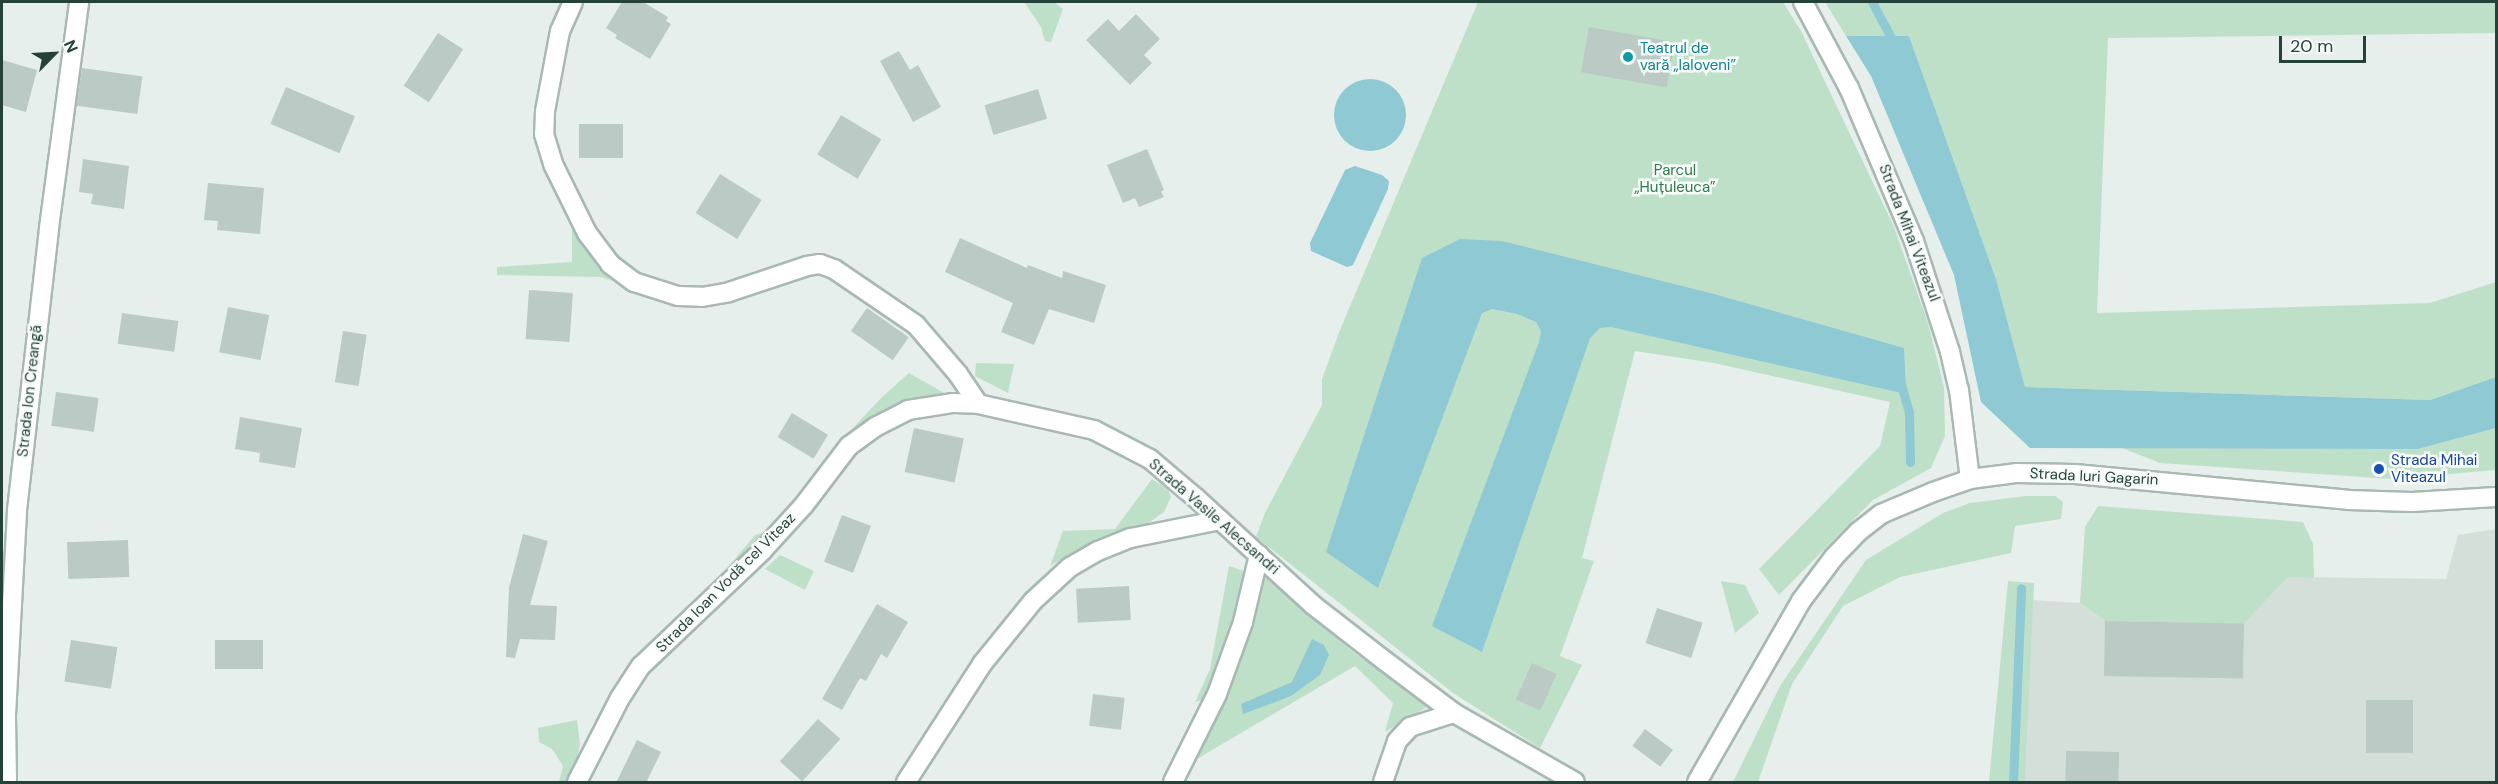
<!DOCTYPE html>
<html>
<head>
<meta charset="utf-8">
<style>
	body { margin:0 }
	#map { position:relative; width:2498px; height:784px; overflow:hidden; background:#e6efeb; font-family:"DM Sans",sans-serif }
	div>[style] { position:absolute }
	.built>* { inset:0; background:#d4dfda }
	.green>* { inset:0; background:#bfe0c8 }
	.water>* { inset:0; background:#8ec9d4 }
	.round { border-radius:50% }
	.stream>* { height:9px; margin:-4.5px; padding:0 4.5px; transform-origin:4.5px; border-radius:4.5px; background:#8ec9d4 }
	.building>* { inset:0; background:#bbcac4; transform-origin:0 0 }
	.roads { filter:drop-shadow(2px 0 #a8b8b2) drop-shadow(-2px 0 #a8b8b2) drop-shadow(0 2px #a8b8b2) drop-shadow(0 -2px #a8b8b2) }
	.minor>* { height:18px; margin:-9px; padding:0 9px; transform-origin:9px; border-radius:9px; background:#fff }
	.tertiary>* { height:18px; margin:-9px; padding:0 9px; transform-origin:9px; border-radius:9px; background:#fff }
	.secondary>* { height:18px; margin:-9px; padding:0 9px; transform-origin:9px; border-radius:9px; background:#fff }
	.dots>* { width:16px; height:16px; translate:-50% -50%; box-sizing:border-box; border:3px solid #f7fbf9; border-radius:50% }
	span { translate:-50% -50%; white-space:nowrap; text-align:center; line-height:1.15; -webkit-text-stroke:5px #f7fbf9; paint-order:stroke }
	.culture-label { font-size:15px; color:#0d838f }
	.left { translate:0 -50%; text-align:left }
	.park-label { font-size:15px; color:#2d7a4b }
	.street-label { font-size:15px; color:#24423a }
	.transit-label { font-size:15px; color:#164399 }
	.frame { position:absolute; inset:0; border:3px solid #24423a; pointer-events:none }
	.north { position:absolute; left:24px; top:24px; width:60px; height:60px; -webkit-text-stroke:4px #f7fbf9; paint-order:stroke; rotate:66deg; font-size:16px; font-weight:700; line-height:24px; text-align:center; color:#24423a }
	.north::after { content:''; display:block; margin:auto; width:21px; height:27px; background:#24423a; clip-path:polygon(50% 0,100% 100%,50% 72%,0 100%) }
	.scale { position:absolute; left:2279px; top:36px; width:87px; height:27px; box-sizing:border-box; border:3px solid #24423a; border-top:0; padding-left:8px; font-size:18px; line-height:21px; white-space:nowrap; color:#24423a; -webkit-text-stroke:4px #f7fbf9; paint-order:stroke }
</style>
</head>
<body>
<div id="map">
	<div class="built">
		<i style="clip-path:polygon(2496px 529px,2496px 782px,2025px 782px,2032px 600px,2080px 603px,2105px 621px,2244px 624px,2288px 577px,2446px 579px,2458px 535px)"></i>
	</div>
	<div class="green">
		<i style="clip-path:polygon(1024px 2px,1054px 2px,1063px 9px,1051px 42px,1045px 41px,1041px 27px)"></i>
		<i style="clip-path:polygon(1478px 2px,1783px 2px,1801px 31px,1894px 227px,1928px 323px,1944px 387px,1945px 436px,1931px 468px,1873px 500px,1779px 595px,1759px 569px,1880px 446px,1890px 402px,1714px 363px,1635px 351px,1582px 558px,1594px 561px,1560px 656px,1582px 665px,1540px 748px,1453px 693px,1256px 537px,1265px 513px,1322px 405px,1322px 379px,1340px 330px)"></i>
		<i style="clip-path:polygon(1825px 2px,2496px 2px,2496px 33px,2108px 38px,2097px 313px,2430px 303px,2496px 282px,2496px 377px,2430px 400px,2025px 387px,1996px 279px,1909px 36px,1846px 36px)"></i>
		<i style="clip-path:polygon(572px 223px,591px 258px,611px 281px,601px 277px,497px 275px,497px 267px,572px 262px)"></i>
		<i style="clip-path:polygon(976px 363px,1014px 364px,1008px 393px,975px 376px)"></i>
		<i style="clip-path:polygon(909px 373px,946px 394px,904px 404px,877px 416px,838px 444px,881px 398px)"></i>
		<i style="clip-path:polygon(2496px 428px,2496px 470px,2392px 479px,2160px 463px,2122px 448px,2418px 449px)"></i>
		<i style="clip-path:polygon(1152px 479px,1168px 489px,1171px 497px,1164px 512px,1147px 524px,1100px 538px,1050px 566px,1063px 531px,1115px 529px)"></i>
		<i style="clip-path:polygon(2026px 496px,2055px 496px,2063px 502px,2061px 519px,2015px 526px,2011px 553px,1900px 577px,1843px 606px,1792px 684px,1758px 782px,1733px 782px,1780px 686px,1866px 560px,1943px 513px,1970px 503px)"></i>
		<i style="clip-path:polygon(2098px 506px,2303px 522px,2313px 544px,2314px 578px,2288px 577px,2244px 624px,2105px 621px,2080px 603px,2085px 527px)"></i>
		<i style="clip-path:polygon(767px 532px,746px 558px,702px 598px,755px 535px)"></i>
		<i style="clip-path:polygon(780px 555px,814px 571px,805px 590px,765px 569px)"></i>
		<i style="clip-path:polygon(1229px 566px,1247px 572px,1236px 619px,1206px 699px,1195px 702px,1210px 669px)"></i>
		<i style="clip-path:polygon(1265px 577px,1353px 652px,1430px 705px,1385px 732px,1393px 703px,1355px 666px,1190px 763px,1219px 709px,1251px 633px)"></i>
		<i style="clip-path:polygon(1721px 581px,1745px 585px,1759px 613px,1735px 633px)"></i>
		<i style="clip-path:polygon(2008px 581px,2034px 583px,2025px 782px,1989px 782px)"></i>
		<i style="clip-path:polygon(577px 720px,580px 744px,576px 765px,569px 782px,559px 782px,563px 766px,552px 749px,539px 742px,538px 728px)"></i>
	</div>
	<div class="water">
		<i style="clip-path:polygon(1846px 36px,1909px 36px,1996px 279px,2025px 387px,2430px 400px,2496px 377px,2496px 428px,2418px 449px,2030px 448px,1981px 402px,1954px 275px,1871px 76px)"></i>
		<i class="round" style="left:1334px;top:79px;width:72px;height:72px"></i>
		<i style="clip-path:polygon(1355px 166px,1382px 175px,1389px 181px,1388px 189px,1353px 265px,1347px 267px,1311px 251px,1310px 243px,1345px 170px)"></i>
		<i style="clip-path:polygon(1460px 239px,1502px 241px,1714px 294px,1904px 348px,1906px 394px,1611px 327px,1600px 328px,1590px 338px,1482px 652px,1432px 626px,1539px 342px,1541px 331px,1536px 322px,1517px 314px,1492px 309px,1482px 313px,1378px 588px,1326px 552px,1422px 258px)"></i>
		<i style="clip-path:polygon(1312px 639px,1324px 645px,1329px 655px,1320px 675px,1291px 696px,1243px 714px,1241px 704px,1292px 682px)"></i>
	</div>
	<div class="stream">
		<i style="left:1872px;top:2px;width:49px;rotate:61.9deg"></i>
		<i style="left:1900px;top:381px;width:33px;rotate:74deg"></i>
		<i style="left:1909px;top:413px;width:49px;rotate:88.8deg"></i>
		<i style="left:2013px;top:782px;width:194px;rotate:-87.6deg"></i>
	</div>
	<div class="building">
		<i style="clip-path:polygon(622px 2px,643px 2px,668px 17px,666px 21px,671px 24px,650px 59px,615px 38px,617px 35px,606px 28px)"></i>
		<i style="clip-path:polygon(1136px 14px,1160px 39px,1144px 55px,1152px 63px,1130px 85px,1086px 40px,1108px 19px,1119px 31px)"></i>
		<i style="left:1589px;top:27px;width:87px;height:46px;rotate:10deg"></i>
		<i style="left:438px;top:33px;width:30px;height:63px;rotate:33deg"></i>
		<i style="clip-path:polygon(899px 51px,910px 70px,918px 65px,941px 107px,913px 122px,880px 61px)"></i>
		<i style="clip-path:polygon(2px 60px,37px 70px,26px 112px,2px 105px)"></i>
		<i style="left:82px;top:68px;width:61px;height:38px;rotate:8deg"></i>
		<i style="left:286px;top:87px;width:75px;height:40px;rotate:23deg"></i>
		<i style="left:1038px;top:89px;width:31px;height:56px;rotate:73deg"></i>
		<i style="left:841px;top:115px;width:47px;height:46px;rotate:31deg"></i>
		<i style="left:579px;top:124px;width:44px;height:34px"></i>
		<i style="clip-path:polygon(1147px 149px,1164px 190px,1161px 192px,1164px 197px,1139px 207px,1135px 198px,1123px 203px,1107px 165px)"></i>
		<i style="clip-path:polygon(83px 159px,129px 166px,124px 209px,91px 204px,93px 194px,79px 192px)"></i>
		<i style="left:720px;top:174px;width:49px;height:46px;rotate:32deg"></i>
		<i style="clip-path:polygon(208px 183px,264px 188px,260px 234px,217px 230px,218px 221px,204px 220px)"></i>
		<i style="clip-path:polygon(960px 238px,1027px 268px,1028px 265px,1062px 278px,1063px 271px,1106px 285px,1094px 323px,1049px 309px,1034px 345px,1001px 332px,1013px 303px,945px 272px)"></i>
		<i style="left:529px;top:290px;width:44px;height:49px;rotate:4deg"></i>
		<i style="left:228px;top:307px;width:42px;height:46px;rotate:11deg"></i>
		<i style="left:867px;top:308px;width:51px;height:28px;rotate:35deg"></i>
		<i style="left:122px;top:313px;width:57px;height:31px;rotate:8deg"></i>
		<i style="left:343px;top:331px;width:24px;height:52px;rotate:9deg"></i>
		<i style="left:56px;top:392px;width:43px;height:34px;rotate:8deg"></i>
		<i style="left:792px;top:413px;width:42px;height:28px;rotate:31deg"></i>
		<i style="clip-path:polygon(240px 417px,302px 428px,295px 468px,259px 462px,260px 453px,235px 449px)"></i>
		<i style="left:914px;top:428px;width:51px;height:45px;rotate:12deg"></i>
		<i style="left:842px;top:515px;width:31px;height:50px;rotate:21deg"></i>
		<i style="clip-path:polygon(523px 534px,548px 541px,530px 605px,557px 606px,555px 640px,520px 639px,515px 658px,506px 657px,509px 588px)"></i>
		<i style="left:128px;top:540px;width:37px;height:61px;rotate:88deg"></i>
		<i style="left:1129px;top:586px;width:34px;height:53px;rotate:87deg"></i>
		<i style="clip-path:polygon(877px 604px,908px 622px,887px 658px,881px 654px,866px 681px,860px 678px,842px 710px,822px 699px)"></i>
		<i style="left:1657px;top:608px;width:48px;height:37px;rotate:18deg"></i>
		<i style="left:2105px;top:621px;width:139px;height:55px;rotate:1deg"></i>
		<i style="left:71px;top:640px;width:47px;height:42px;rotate:9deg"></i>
		<i style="left:215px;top:640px;width:48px;height:29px"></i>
		<i style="left:1532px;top:663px;width:27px;height:40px;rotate:24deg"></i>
		<i style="left:1093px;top:694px;width:32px;height:32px;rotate:7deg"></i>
		<i style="left:2366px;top:700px;width:47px;height:53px"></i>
		<i style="left:818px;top:719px;width:30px;height:57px;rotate:42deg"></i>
		<i style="left:1645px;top:729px;width:35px;height:21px;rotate:37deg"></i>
		<i style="clip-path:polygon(637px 740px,661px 752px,646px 783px,616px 783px)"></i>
		<i style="left:2066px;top:751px;width:53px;height:32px;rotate:1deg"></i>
	</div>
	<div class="roads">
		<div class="minor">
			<i style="left:573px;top:2px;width:32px;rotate:114deg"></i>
			<i style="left:560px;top:31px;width:81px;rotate:100.6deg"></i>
			<i style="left:545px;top:111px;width:23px;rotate:92deg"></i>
			<i style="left:544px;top:134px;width:31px;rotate:73deg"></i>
			<i style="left:553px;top:164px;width:77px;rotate:63.8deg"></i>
			<i style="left:587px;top:233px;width:39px;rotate:53deg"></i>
			<i style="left:610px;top:264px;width:30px;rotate:37deg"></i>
			<i style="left:634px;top:282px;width:46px;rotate:17.7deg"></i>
			<i style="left:678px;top:296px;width:24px;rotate:2deg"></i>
			<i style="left:702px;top:297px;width:27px;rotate:-10deg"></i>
			<i style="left:729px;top:292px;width:82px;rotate:-18.4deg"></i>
			<i style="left:807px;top:266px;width:13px;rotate:-9deg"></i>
			<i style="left:820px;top:264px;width:15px;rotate:20deg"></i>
			<i style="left:834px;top:269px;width:99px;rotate:34.3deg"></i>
			<i style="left:916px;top:325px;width:65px;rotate:49.4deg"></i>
			<i style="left:958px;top:374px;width:36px;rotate:56deg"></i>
			<i style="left:978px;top:404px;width:119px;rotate:12.6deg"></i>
			<i style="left:1094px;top:430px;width:63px;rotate:27.4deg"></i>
			<i style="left:1150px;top:459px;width:60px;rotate:40.3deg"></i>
			<i style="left:1196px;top:498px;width:159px;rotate:42.4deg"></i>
			<i style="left:1313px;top:605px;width:91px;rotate:37.9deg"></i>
			<i style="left:1385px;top:661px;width:86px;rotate:37deg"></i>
			<i style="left:1454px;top:713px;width:139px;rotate:29.7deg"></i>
			<i style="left:577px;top:782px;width:94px;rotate:-62.9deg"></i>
			<i style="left:620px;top:698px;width:38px;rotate:-57deg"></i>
			<i style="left:641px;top:666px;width:167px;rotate:-43.5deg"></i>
			<i style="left:762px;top:551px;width:62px;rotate:-47.6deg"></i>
			<i style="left:804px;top:505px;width:74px;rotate:-52.7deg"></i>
			<i style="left:849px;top:446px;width:32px;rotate:-36deg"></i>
			<i style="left:875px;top:427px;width:37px;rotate:-27deg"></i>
			<i style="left:908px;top:410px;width:46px;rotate:-8.8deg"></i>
			<i style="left:953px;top:403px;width:25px;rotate:2deg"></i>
			<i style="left:906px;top:782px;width:140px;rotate:-57.2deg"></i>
			<i style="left:982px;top:664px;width:81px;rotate:-51deg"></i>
			<i style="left:1033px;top:601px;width:50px;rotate:-42.6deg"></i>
			<i style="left:1070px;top:567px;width:32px;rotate:-30deg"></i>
			<i style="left:1098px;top:551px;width:35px;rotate:-22deg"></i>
			<i style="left:1131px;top:538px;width:91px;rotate:-11.4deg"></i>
			<i style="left:1173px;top:782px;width:98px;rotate:-63.4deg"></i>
			<i style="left:1217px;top:694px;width:77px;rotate:-70.1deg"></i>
			<i style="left:1243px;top:622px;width:69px;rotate:-76.6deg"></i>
			<i style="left:1383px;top:782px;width:43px;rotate:-71.1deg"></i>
			<i style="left:1397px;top:741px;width:19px;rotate:-47deg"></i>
			<i style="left:1410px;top:727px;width:46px;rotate:-17.7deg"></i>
		</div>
		<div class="tertiary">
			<i style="left:1803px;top:2px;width:98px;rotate:61.9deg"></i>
			<i style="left:1849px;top:88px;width:166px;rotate:67deg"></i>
			<i style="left:1914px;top:241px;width:117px;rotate:72deg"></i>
			<i style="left:1950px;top:352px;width:39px;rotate:77deg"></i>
			<i style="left:1959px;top:390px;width:90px;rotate:83deg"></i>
			<i style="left:7px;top:782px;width:67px;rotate:-90.9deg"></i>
			<i style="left:6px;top:715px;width:205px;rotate:-86.9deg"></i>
			<i style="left:17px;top:510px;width:284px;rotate:-83.5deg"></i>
			<i style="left:49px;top:228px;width:228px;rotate:-82.4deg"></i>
		</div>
		<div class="secondary">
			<i style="left:1697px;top:782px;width:209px;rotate:-60.1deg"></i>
			<i style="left:1801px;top:601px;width:55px;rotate:-53.1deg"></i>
			<i style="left:1834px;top:557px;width:35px;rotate:-46deg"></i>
			<i style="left:1858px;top:532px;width:29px;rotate:-38deg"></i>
			<i style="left:1881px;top:514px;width:56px;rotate:-22.9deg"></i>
			<i style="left:1933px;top:492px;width:39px;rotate:-19deg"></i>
			<i style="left:1970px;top:479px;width:46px;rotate:-7.4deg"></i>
			<i style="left:2016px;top:473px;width:59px;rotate:1deg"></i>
			<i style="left:2075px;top:474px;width:274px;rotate:5.4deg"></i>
			<i style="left:2348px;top:500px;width:64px;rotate:1.8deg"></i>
			<i style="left:2412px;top:502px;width:84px;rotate:-3.4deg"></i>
		</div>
	</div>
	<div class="dots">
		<i style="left:1628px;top:57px;background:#0f9aa8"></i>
		<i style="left:2379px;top:469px;background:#1a4fb4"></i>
	</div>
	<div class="culture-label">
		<span class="left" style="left:1640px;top:57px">Teatrul de<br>vară „Ialoveni”</span>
	</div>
	<div class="park-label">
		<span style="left:1675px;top:179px">Parcul<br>„Huțuleuca”</span>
	</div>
	<div class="street-label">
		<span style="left:1909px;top:233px;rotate:69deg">Strada Mihai Viteazul</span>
		<span style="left:30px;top:391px;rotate:-84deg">Strada Ion Creangă</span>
		<span style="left:2094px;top:477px;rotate:3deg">Strada Iuri Gagarin</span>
		<span style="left:1214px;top:517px;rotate:41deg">Strada Vasile Alecsandri</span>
		<span style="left:726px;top:583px;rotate:-45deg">Strada Ioan Vodă cel Viteaz</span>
	</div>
	<div class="transit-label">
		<span class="left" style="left:2391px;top:469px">Strada Mihai<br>Viteazul</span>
	</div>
	<div class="frame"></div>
	<div class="north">N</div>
	<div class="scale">20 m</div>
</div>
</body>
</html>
